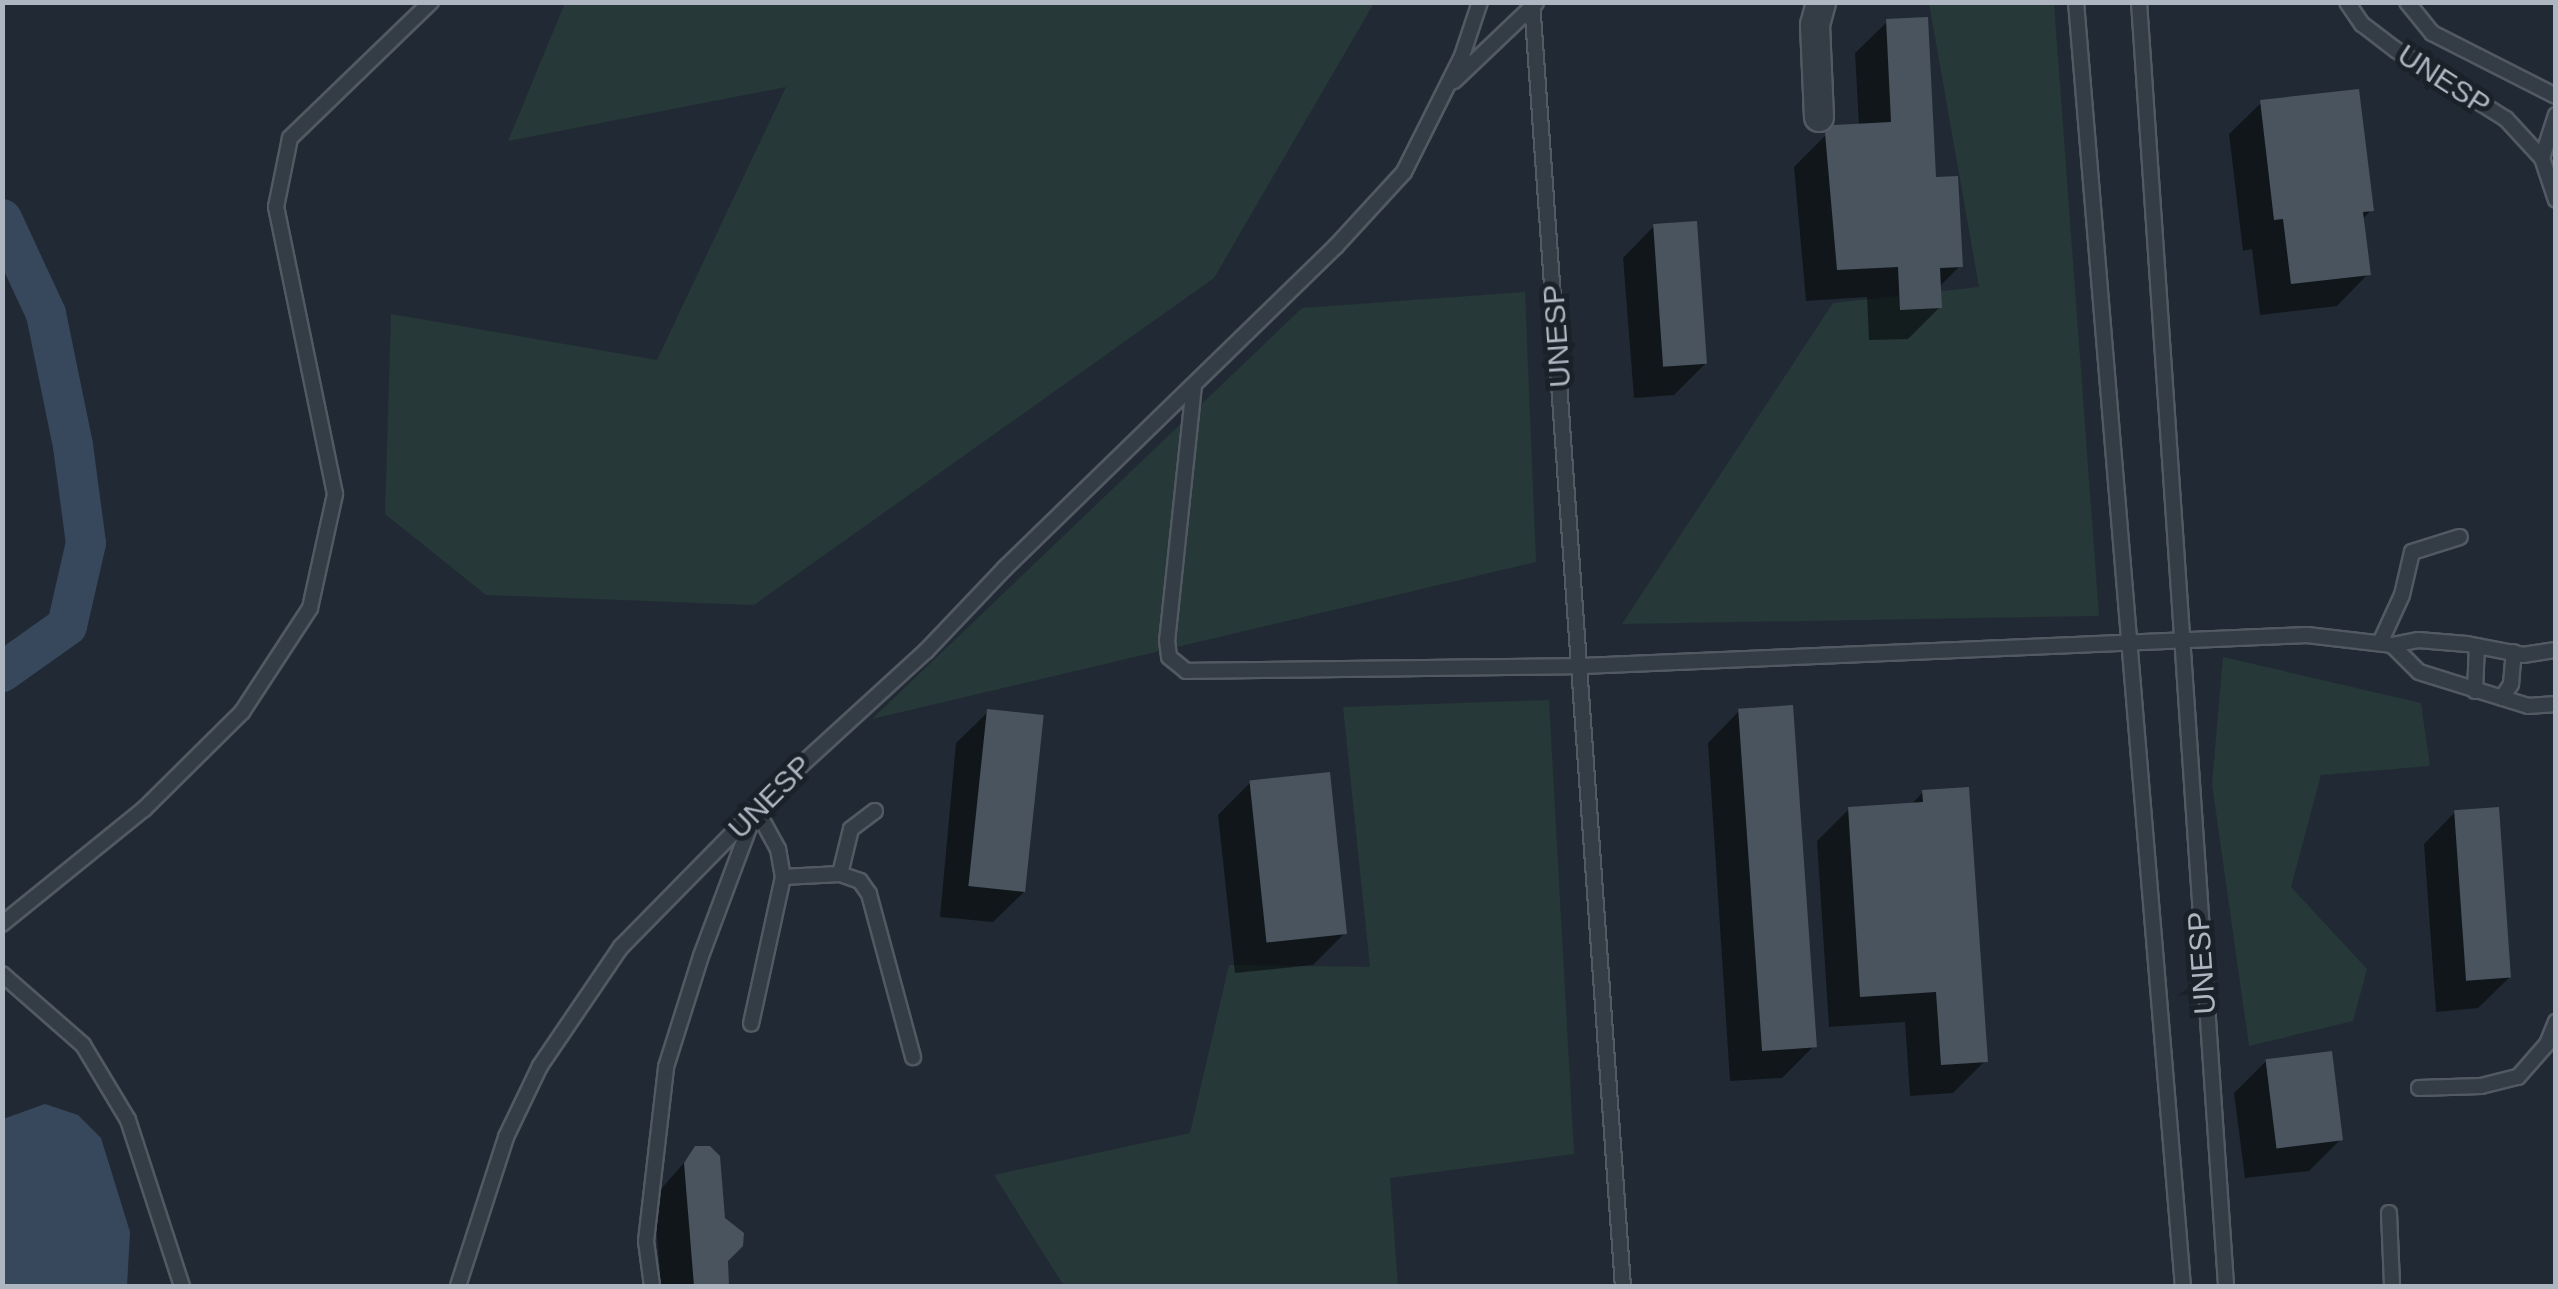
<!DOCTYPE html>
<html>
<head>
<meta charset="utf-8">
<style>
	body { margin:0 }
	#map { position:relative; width:2558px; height:1289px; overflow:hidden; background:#212a34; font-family:Arial,sans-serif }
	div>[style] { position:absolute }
	.green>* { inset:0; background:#263837 }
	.water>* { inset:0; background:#38485c }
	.shadow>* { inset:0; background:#0007 }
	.river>* { height:40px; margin:-20px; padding:0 20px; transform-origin:20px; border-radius:20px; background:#38485c }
	.building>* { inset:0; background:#49545f; transform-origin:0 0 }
	.roads { filter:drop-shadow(2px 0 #525962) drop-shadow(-2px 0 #525962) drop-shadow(0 2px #525962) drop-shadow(0 -2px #525962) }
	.lane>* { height:14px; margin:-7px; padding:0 7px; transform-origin:7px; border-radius:7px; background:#343c45 }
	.street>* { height:28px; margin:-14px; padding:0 14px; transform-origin:14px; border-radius:14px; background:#343c45 }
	span { translate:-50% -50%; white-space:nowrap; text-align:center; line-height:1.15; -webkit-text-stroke:10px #1a2129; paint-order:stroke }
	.street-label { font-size:30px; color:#aeb6c1 }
	.frame { position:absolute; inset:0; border:5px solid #aeb6c1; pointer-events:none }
</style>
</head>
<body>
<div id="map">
	<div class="green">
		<i style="clip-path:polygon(565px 3px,565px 2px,1374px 3px,1214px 278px,754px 605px,486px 595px,385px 514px,391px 314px,657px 360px,786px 87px,508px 141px)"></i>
		<i style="clip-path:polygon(1929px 3px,2054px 3px,2099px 616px,1622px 624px,1833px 303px,1979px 287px)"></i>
		<i style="clip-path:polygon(1525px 292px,1536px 562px,872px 719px,1302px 308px)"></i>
		<i style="clip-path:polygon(2223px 657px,2421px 703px,2430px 766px,2321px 775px,2291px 887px,2367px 969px,2353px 1021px,2249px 1046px,2212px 784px)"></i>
		<i style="clip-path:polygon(1549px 700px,1574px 1154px,1390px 1178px,1398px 1286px,1064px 1286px,994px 1175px,1190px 1133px,1229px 965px,1370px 967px,1343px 707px)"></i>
	</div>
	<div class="water">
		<i style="clip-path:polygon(45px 1104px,78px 1115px,101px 1138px,130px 1232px,127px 1286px,3px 1286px,3px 1119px)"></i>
	</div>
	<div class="shadow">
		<i style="clip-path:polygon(1887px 22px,1960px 266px,1939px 287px,1940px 307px,1908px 339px,1869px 340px,1867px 297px,1806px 301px,1794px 167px,1826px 135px,1859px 126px,1855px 53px)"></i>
		<i style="clip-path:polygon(2261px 103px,2371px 210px,2362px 220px,2368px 274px,2337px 306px,2260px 315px,2252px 249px,2243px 251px,2229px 134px)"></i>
		<i style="clip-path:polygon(1654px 226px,1706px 363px,1674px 395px,1634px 398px,1623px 258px)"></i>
		<i style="clip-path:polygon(1739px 711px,1814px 1046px,1782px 1078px,1730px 1081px,1708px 743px)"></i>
		<i style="clip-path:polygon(988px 712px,1025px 891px,993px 922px,940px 917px,956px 743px)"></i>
		<i style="clip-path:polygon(1250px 783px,1345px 933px,1313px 965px,1235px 973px,1218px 815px)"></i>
		<i style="clip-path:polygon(1923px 792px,1985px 1061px,1953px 1093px,1910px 1096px,1905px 1022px,1829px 1027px,1817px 841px,1849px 809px,1910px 806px)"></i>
		<i style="clip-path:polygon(2455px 812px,2510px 977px,2478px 1008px,2436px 1012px,2424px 844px)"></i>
		<i style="clip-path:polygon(2266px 1061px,2341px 1139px,2309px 1171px,2245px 1178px,2234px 1093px)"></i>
		<i style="clip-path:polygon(696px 1149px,725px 1261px,727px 1286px,661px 1286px,654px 1197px)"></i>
	</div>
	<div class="river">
		<i style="left:2px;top:219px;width:105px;rotate:65.1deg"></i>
		<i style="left:46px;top:314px;width:135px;rotate:78.4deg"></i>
		<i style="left:73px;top:446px;width:98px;rotate:82.4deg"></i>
		<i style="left:86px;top:543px;width:85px;rotate:102.9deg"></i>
		<i style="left:67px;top:626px;width:80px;rotate:144.7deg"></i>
	</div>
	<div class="building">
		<i style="clip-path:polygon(1928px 17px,1936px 177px,1958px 176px,1963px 267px,1940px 268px,1942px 308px,1900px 310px,1898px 267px,1837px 270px,1825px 133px,1834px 125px,1891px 122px,1886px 19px)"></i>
		<i style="clip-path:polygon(2359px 89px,2374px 211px,2363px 212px,2371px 275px,2291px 284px,2283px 219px,2274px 220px,2260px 100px)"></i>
		<i style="left:1697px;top:221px;width:143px;height:44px;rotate:86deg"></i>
		<i style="left:1793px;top:705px;width:343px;height:55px;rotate:86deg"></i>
		<i style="left:987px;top:709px;width:57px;height:178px;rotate:6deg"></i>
		<i style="left:1330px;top:772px;width:163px;height:81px;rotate:84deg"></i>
		<i style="clip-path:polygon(1969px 787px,1988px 1062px,1941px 1065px,1936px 992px,1860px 997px,1848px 807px,1923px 802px,1922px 790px)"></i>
		<i style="left:2499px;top:807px;width:171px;height:45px;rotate:86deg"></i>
		<i style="left:2332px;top:1051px;width:90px;height:67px;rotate:83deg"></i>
		<i style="clip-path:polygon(695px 1146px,710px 1146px,720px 1156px,725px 1218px,744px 1233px,743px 1246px,728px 1261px,729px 1286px,694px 1286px,684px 1163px)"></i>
	</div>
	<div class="roads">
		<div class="lane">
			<i style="left:1532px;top:2px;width:1287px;rotate:85.95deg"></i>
			<i style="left:2076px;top:2px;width:1288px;rotate:85.24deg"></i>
			<i style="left:2139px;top:2px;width:1287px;rotate:86.12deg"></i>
			<i style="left:2347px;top:2px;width:27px;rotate:56deg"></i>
			<i style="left:2362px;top:24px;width:43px;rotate:37.4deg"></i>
			<i style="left:2396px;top:50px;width:130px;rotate:32.1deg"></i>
			<i style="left:2506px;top:119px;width:53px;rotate:47.3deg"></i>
			<i style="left:2407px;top:2px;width:40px;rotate:51deg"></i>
			<i style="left:2432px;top:33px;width:139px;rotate:26.9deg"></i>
			<i style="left:1454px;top:81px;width:113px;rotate:-43.6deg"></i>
			<i style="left:2556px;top:115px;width:45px;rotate:108deg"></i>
			<i style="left:2542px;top:158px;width:44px;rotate:71.6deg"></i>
			<i style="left:1194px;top:385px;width:256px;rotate:96deg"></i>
			<i style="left:1167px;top:640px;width:17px;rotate:83deg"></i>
			<i style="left:1169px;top:657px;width:22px;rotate:39deg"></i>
			<i style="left:1186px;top:671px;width:396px;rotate:-0.7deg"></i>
			<i style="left:1582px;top:666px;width:726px;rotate:-2.45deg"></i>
			<i style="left:2307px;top:635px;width:86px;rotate:6.7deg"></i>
			<i style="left:2392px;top:645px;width:26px;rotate:-11deg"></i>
			<i style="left:2418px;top:640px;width:49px;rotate:4.7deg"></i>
			<i style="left:2467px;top:644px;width:57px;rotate:11.1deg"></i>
			<i style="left:2523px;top:655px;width:33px;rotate:-9deg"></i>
			<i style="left:2380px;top:643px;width:53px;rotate:-65.4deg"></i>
			<i style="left:2402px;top:595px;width:44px;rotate:-76.9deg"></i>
			<i style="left:2412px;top:552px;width:50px;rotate:-17.4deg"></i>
			<i style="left:2392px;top:645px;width:38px;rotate:45deg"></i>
			<i style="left:2419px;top:672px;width:114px;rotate:17.3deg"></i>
			<i style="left:2528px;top:706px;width:28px;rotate:-4deg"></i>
			<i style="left:2475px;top:691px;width:45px;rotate:-87.5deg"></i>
			<i style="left:2502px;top:698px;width:17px;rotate:-57deg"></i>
			<i style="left:2511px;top:684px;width:32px;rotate:-85deg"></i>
			<i style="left:840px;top:874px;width:46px;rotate:-76.3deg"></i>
			<i style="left:851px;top:829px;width:30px;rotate:-37deg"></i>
			<i style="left:783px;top:877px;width:57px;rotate:-3deg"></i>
			<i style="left:840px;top:874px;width:21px;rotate:19deg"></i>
			<i style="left:860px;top:881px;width:16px;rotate:55deg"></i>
			<i style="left:869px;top:894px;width:169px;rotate:74.9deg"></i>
			<i style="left:2px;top:924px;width:183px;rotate:-39deg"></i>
			<i style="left:144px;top:809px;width:138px;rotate:-44.7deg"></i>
			<i style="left:242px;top:712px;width:124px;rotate:-56.8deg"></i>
			<i style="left:310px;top:608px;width:117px;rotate:-77.6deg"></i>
			<i style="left:335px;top:494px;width:293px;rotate:-101.6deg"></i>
			<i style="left:276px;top:207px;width:70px;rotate:-78.5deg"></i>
			<i style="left:290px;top:138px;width:196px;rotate:-44deg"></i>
			<i style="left:2px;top:974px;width:108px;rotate:41.2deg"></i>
			<i style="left:83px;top:1045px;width:87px;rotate:59deg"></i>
			<i style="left:128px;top:1120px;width:175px;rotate:72deg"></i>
			<i style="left:2419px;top:1088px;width:62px;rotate:-1.8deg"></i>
			<i style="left:2481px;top:1086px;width:38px;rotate:-14deg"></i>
			<i style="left:2518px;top:1077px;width:44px;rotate:-48.7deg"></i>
			<i style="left:2547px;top:1044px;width:24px;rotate:-68deg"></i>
			<i style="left:2389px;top:1213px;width:73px;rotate:87.6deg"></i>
			<i style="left:458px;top:1286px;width:157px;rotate:-72.1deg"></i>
			<i style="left:506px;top:1137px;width:79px;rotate:-64.4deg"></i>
			<i style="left:540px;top:1066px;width:144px;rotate:-55.8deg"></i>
			<i style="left:621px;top:947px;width:238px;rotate:-45.5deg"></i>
			<i style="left:788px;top:777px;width:187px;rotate:-42.4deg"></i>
			<i style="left:926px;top:651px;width:115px;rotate:-46.4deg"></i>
			<i style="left:1005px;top:568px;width:462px;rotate:-44.2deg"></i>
			<i style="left:1336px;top:246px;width:100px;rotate:-47.4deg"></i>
			<i style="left:1404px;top:172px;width:130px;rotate:-63.4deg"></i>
			<i style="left:1462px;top:56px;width:57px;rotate:-71.6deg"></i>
			<i style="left:652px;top:1286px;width:45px;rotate:-97.6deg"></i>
			<i style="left:646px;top:1241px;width:175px;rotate:-83.4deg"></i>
			<i style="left:666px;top:1067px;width:116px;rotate:-72.5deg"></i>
			<i style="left:701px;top:956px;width:157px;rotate:-69.5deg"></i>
			<i style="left:756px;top:809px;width:46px;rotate:61.2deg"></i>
			<i style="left:778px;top:849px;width:28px;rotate:80deg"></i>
			<i style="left:783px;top:877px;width:150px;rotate:102.3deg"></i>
		</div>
		<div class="street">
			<i style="left:1819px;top:117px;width:92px;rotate:-92.5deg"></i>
			<i style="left:1815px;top:25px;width:24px;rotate:-75deg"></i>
		</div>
	</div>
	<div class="street-label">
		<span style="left:2444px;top:80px;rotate:33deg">UNESP</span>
		<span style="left:1557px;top:336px;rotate:-94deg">UNESP</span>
		<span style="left:770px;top:797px;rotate:-45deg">UNESP</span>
		<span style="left:2202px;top:963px;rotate:-94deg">UNESP</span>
	</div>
	<div class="frame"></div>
</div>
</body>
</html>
